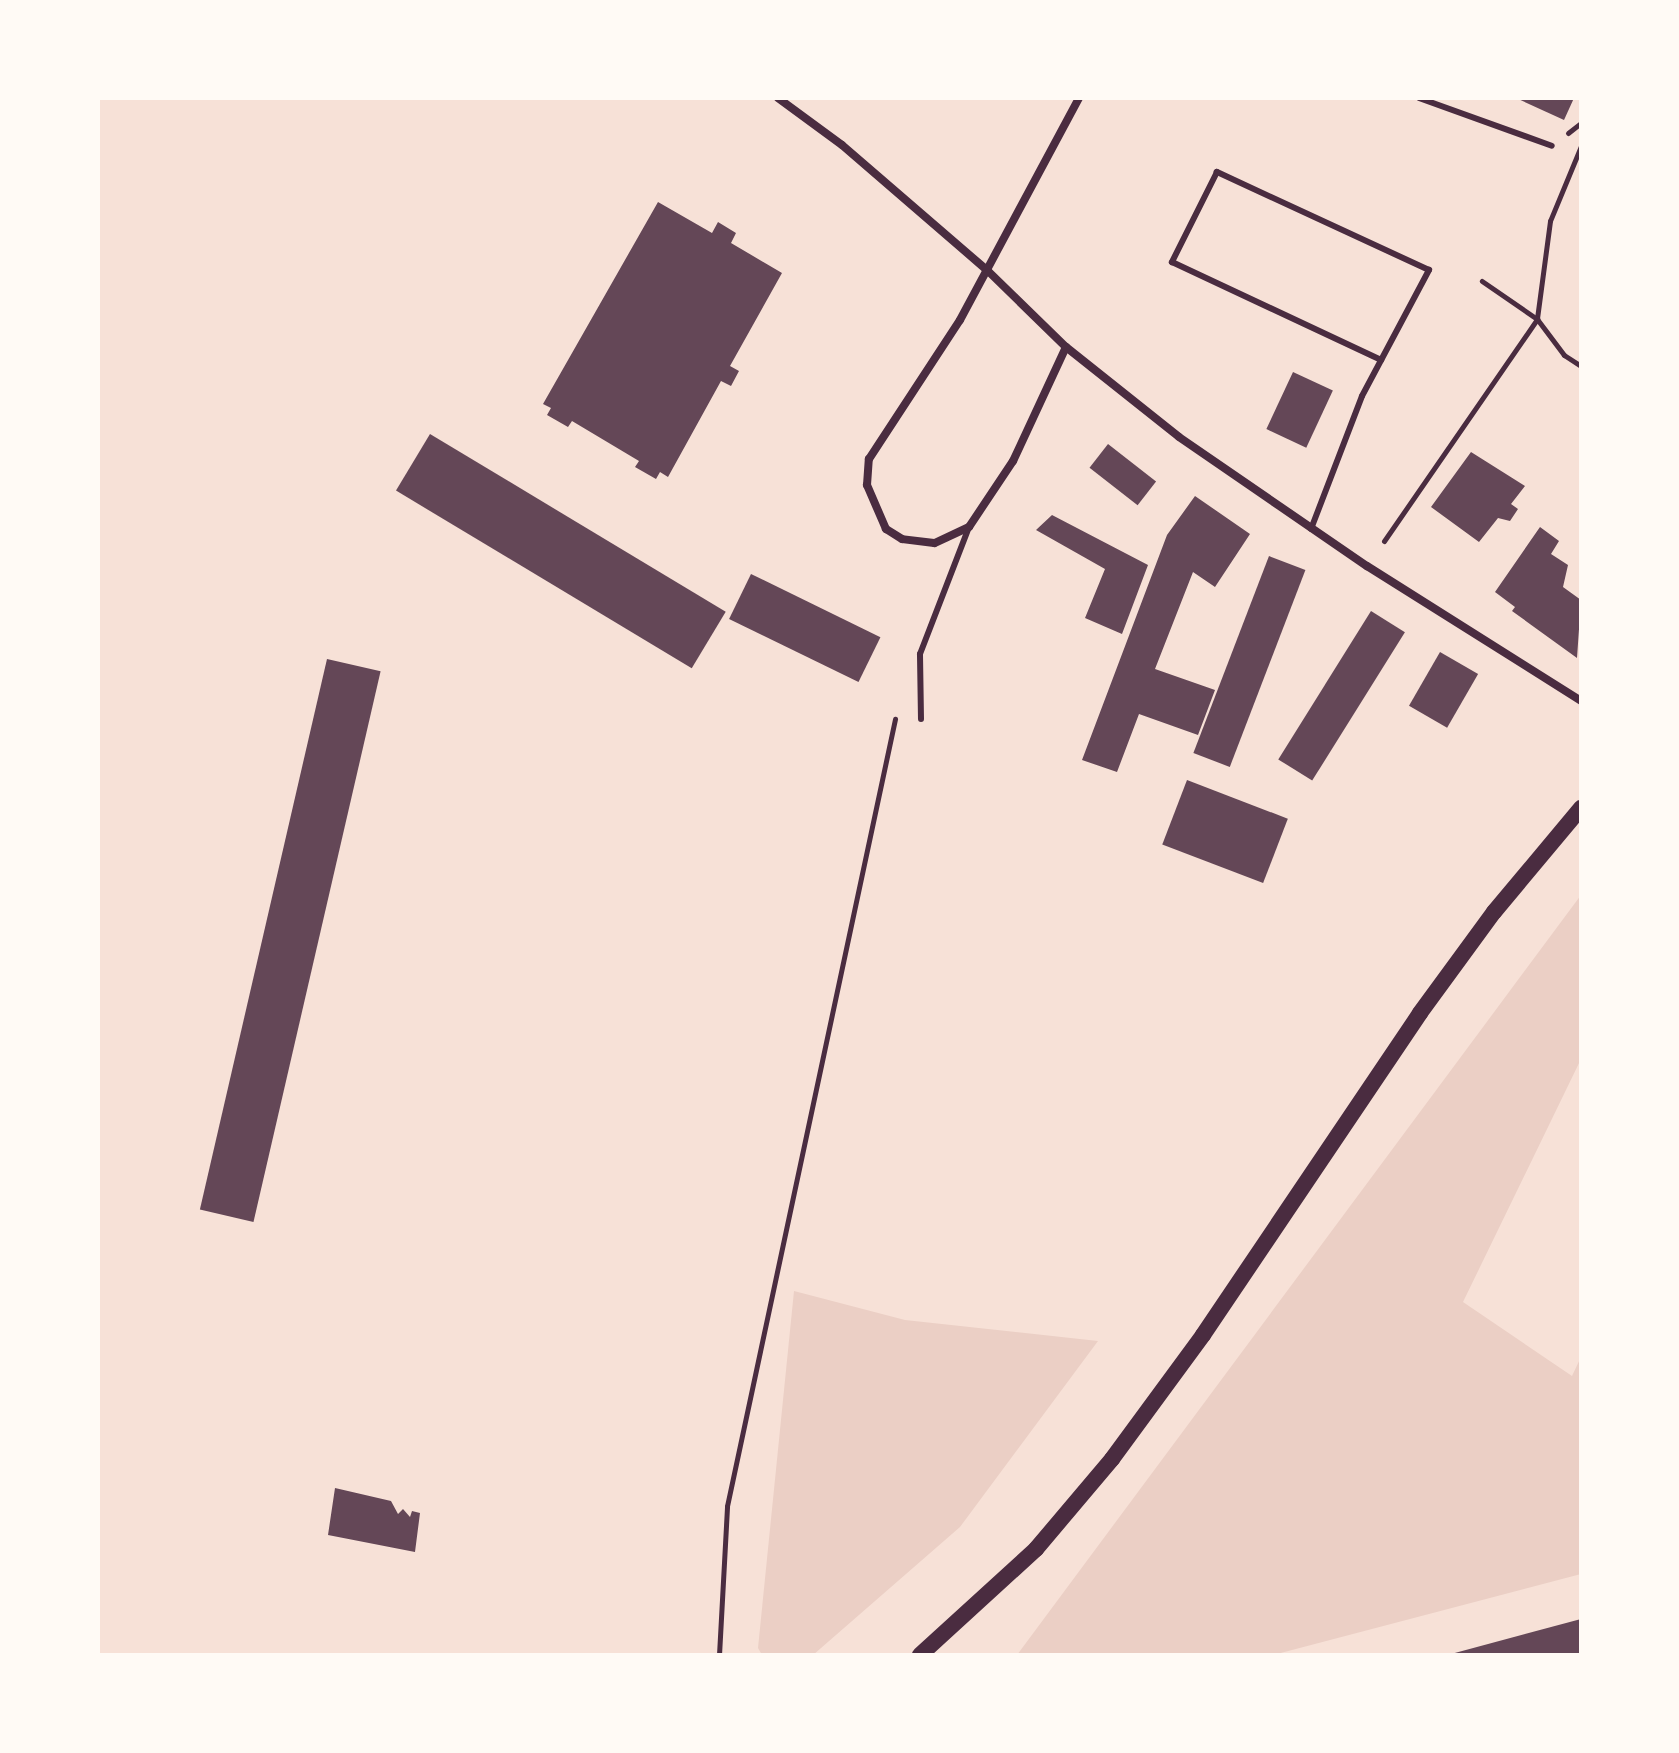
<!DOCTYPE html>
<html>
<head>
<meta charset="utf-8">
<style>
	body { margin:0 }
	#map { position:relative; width:1679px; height:1753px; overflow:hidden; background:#f7e1d7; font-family:"Alegreya Sans",sans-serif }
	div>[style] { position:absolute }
	.green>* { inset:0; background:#ebcfc5 }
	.building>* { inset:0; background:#644757; transform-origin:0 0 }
	.path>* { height:5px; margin:-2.5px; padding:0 2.5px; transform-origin:2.5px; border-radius:2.5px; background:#4a2c40 }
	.service>* { height:6px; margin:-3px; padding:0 3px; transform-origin:3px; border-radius:3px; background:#4a2c40 }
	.minor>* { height:8px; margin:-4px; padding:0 4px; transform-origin:4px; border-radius:4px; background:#4a2c40 }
	.secondary>* { height:16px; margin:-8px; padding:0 8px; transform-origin:8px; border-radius:8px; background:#4a2c40 }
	span { translate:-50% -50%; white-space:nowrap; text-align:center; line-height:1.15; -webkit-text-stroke:8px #fffaf5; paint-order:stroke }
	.frame { position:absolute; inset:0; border:100px solid #fffaf5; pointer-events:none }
</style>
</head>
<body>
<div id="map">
	<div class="green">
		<i style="clip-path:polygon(1581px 895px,1581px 1059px,1463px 1302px,1572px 1376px,1581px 1357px,1581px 1574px,1273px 1655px,1017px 1655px)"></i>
		<i style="clip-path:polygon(794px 1291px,905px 1320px,1098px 1341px,960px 1527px,813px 1655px,762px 1655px,758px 1648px)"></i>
	</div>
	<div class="building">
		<i style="clip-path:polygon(1516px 98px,1574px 98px,1564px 120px)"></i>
		<i style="clip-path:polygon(658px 202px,712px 233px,718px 222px,736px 233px,731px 243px,782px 273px,730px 366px,739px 371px,731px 386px,721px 381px,668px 477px,660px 472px,656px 479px,635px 467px,639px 461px,572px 421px,568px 427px,547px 415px,551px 408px,543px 404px)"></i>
		<i style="left:1293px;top:372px;width:44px;height:63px;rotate:25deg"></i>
		<i style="left:430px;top:434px;width:345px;height:66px;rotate:31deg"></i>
		<i style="left:1108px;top:444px;width:61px;height:30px;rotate:38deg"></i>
		<i style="clip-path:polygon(1471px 452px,1525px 486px,1511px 504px,1518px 509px,1510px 521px,1498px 518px,1479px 542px,1431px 507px)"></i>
		<i style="clip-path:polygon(1195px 496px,1250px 534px,1215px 587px,1193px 572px,1155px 669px,1215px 690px,1198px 735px,1139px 714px,1117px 772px,1082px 760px,1167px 535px)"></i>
		<i style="clip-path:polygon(1052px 515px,1148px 565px,1122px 634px,1085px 618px,1105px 569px,1036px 530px)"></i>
		<i style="clip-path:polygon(1540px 527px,1559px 541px,1551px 554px,1568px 565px,1563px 587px,1581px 600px,1577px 658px,1512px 611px,1515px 607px,1495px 592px)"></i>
		<i style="left:1269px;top:556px;width:39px;height:211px;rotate:21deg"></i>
		<i style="left:751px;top:574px;width:144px;height:50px;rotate:26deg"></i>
		<i style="left:1371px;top:611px;width:40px;height:175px;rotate:32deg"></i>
		<i style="left:1440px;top:652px;width:44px;height:62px;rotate:30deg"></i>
		<i style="left:327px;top:659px;width:55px;height:565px;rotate:13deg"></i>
		<i style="left:1187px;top:780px;width:108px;height:69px;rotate:21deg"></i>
		<i style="clip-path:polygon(335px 1488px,391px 1501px,398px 1514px,403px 1509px,410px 1517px,412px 1511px,420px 1513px,415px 1552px,328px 1535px)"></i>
		<i style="clip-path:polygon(1581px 1619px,1581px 1655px,1451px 1655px,1451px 1654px)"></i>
	</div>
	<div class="path">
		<i style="left:1568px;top:133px;width:16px;rotate:-38deg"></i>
		<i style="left:1581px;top:146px;width:81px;rotate:112.5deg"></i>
		<i style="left:1550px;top:221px;width:99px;rotate:97.6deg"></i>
		<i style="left:1537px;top:319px;width:45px;rotate:53.1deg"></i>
		<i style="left:1564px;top:355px;width:20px;rotate:33deg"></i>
		<i style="left:1384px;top:541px;width:270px;rotate:-55.4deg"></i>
		<i style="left:1537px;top:319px;width:67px;rotate:-145.4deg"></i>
		<i style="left:719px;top:1655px;width:149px;rotate:-86.9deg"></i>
		<i style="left:727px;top:1506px;width:805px;rotate:-77.95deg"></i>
	</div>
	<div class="service">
		<i style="left:1419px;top:98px;width:141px;rotate:19.8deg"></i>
		<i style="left:1311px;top:529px;width:142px;rotate:-69deg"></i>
		<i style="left:1362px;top:396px;width:143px;rotate:-62deg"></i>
		<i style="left:1429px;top:270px;width:234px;rotate:-155.2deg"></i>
		<i style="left:1217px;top:172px;width:101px;rotate:116.6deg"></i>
		<i style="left:1172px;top:262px;width:231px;rotate:25.1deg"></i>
		<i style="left:921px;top:719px;width:65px;rotate:-90.9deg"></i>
		<i style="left:920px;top:654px;width:136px;rotate:-68.9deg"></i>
	</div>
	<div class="minor">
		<i style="left:778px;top:98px;width:79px;rotate:36.3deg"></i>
		<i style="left:842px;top:145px;width:193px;rotate:40.8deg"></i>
		<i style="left:988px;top:271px;width:109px;rotate:44.3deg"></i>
		<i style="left:1066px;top:347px;width:144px;rotate:38.5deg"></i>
		<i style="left:1179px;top:437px;width:228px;rotate:34.5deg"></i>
		<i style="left:1367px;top:566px;width:253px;rotate:32.2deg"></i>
		<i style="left:1066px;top:347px;width:126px;rotate:114.9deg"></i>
		<i style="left:1013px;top:461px;width:79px;rotate:123.7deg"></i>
		<i style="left:969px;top:527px;width:38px;rotate:155deg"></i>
		<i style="left:934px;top:543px;width:32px;rotate:-173deg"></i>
		<i style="left:902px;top:539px;width:19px;rotate:-148deg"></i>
		<i style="left:886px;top:529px;width:48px;rotate:-113.4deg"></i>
		<i style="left:867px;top:485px;width:26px;rotate:-86deg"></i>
		<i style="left:869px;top:459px;width:166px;rotate:-56.8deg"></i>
		<i style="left:960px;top:320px;width:252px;rotate:-61.8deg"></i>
	</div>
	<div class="secondary">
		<i style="left:920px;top:1655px;width:157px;rotate:-42.4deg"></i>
		<i style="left:1036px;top:1549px;width:118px;rotate:-49.8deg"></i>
		<i style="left:1112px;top:1459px;width:154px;rotate:-53.7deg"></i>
		<i style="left:1203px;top:1335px;width:388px;rotate:-56deg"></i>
		<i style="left:1420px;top:1013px;width:125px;rotate:-53.8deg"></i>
		<i style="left:1494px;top:912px;width:136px;rotate:-50.1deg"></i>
	</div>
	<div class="frame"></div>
</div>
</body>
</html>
